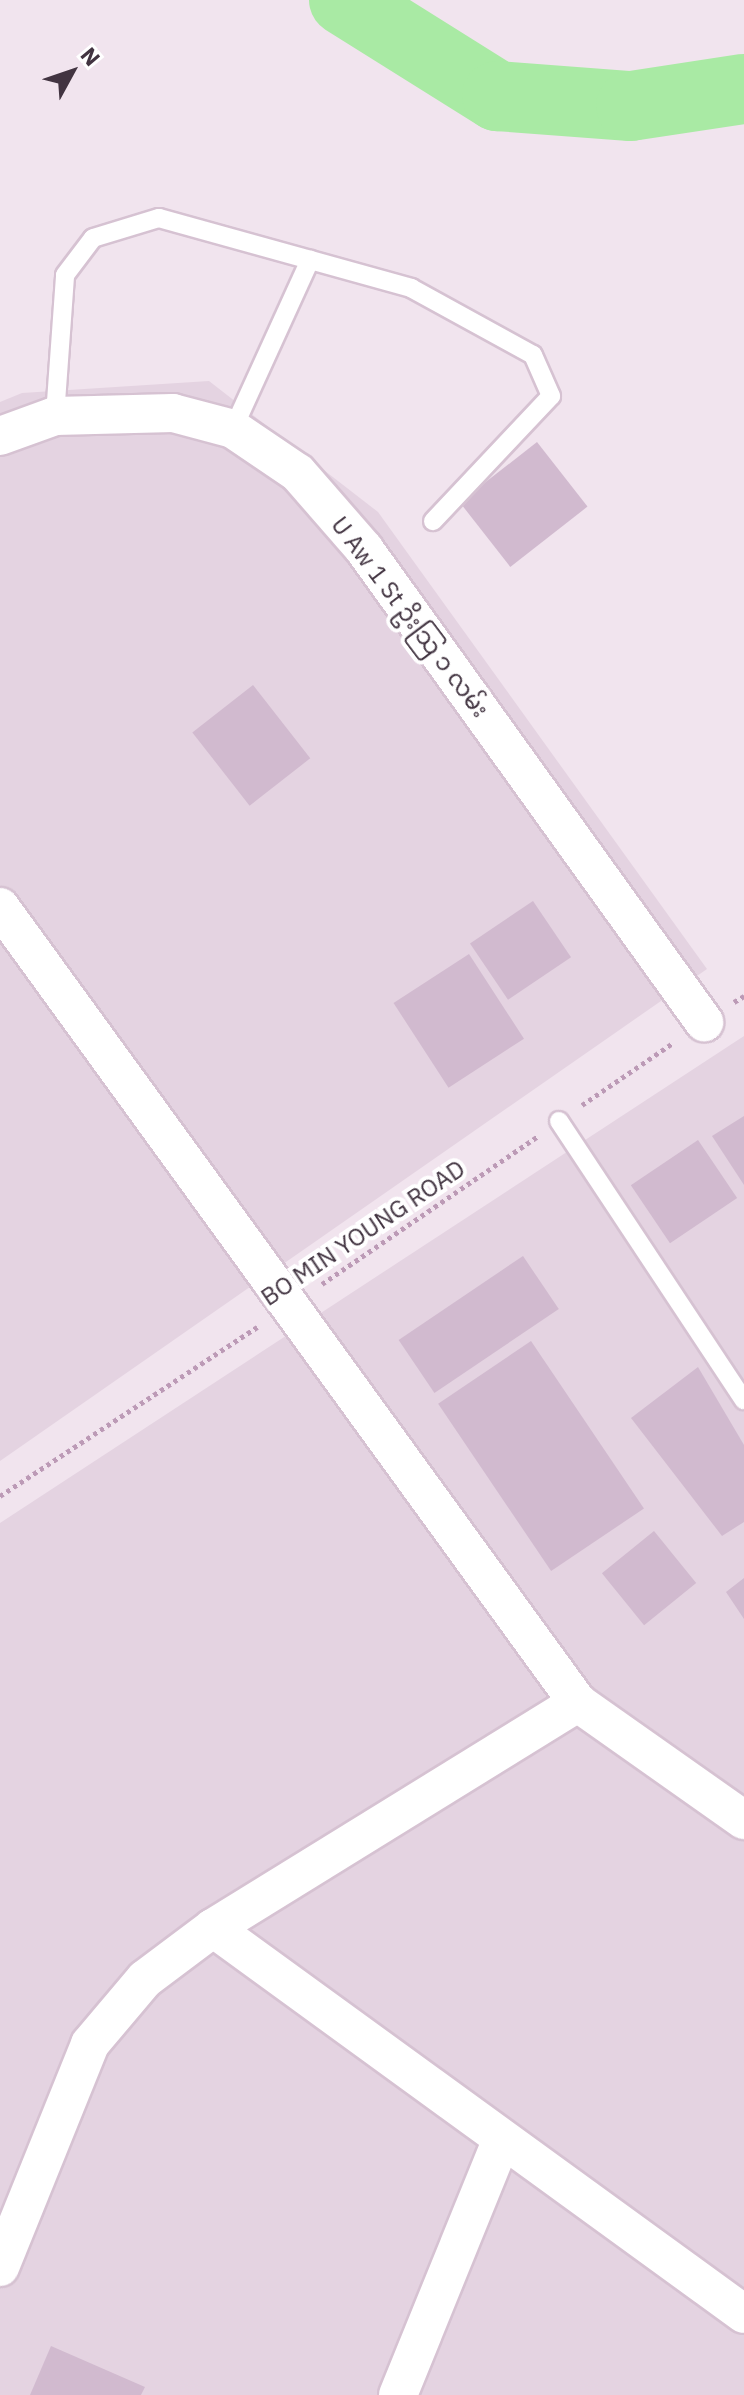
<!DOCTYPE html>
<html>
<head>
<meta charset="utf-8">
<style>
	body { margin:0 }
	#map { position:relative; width:744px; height:2395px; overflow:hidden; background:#f1e4ee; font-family:"IBM Plex Sans","Noto Sans Myanmar",sans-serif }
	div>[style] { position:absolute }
	.residential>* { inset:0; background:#e4d3e1 }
	.river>* { height:70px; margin:-35px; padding:0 35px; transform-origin:35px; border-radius:35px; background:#a9eaa4 }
	.building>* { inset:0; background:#d1bacf; transform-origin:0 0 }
	.path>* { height:5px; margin-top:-2.5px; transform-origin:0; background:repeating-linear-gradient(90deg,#bc9ab6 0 4px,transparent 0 8px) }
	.roads { filter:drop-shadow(2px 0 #d6c2d2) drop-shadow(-2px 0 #d6c2d2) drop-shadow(0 2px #d6c2d2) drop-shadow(0 -2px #d6c2d2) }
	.lane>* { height:18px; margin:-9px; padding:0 9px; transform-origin:9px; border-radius:9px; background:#fff }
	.street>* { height:38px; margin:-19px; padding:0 19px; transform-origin:19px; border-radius:19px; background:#fff }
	span { translate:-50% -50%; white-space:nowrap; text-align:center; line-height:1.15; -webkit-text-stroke:8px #fff; paint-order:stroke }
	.street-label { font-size:24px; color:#423441 }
	.north { position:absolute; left:32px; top:32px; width:80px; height:80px; -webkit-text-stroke:6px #fff; paint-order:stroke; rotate:50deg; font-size:22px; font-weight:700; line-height:32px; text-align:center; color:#423441 }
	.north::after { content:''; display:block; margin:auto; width:28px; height:36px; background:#423441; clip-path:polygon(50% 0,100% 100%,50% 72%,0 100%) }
</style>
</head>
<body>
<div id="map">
	<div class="residential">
		<i style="clip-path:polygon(209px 381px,378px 512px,707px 969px,0 1461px,0 402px,22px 393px)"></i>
		<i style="clip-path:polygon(744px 1036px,744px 2395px,0 2395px,0 1523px)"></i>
	</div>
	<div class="river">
		<i style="left:344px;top:0;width:181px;rotate:32.1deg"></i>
		<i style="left:497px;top:96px;width:134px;rotate:4.3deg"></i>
		<i style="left:631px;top:106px;width:114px;rotate:-8.6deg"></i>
	</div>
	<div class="building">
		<i style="left:537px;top:442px;width:82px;height:98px;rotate:52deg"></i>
		<i style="left:253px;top:685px;width:93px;height:77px;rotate:52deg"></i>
		<i style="left:533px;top:901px;width:68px;height:76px;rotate:56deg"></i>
		<i style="left:469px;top:954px;width:101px;height:90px;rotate:57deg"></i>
		<i style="clip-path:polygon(744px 1116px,744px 1185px,712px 1136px)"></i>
		<i style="left:698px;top:1140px;width:70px;height:81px;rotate:56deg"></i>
		<i style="left:523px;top:1256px;width:64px;height:150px;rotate:56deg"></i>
		<i style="left:531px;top:1341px;width:202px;height:112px;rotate:56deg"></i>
		<i style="clip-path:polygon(698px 1367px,744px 1445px,744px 1522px,722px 1536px,631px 1418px)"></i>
		<i style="left:654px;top:1531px;width:67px;height:67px;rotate:51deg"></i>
		<i style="clip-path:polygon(744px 1578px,744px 1619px,726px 1592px)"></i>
		<i style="clip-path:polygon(51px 2346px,145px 2387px,141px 2395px,30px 2395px)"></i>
	</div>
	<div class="path">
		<i style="left:734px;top:1002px;width:12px;rotate:-31deg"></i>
		<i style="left:582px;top:1105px;width:110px;rotate:-34.3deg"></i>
		<i style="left:322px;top:1284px;width:262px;rotate:-34.4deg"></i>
		<i style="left:0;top:1496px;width:308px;rotate:-33.3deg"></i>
	</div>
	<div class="roads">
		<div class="lane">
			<i style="left:55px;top:416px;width:141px;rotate:-85.9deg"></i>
			<i style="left:65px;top:275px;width:46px;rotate:-52.9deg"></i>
			<i style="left:93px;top:238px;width:69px;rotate:-16.9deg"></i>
			<i style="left:159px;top:218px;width:262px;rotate:15.5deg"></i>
			<i style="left:411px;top:288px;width:139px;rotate:28.8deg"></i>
			<i style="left:533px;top:355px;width:45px;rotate:66.3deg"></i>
			<i style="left:551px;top:396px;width:172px;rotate:133.3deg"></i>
			<i style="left:233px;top:429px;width:186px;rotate:-65.5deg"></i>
			<i style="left:559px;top:1121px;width:335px;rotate:56.5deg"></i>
		</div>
		<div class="street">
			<i style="left:0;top:436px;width:59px;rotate:-20deg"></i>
			<i style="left:55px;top:416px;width:118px;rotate:-1.5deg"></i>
			<i style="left:173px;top:413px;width:62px;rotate:14.9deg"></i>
			<i style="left:233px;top:429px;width:78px;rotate:34.1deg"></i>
			<i style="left:298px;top:473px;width:101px;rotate:49deg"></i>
			<i style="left:364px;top:549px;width:583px;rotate:54.29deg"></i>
			<i style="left:0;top:907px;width:984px;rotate:54.02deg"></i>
			<i style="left:578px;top:1703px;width:203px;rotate:35.2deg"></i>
			<i style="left:213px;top:1928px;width:656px;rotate:36.01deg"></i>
			<i style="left:0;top:2267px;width:240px;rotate:-68deg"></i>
			<i style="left:90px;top:2044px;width:85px;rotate:-49.8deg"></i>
			<i style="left:145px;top:1979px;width:85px;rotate:-36.9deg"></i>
			<i style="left:213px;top:1928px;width:429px;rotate:-31.7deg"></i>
			<i style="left:398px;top:2395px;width:276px;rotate:-67.9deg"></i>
		</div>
	</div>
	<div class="street-label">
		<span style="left:410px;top:617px;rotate:53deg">U Aw 1 St ဥိးသြ ၁ လမ်း</span>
		<span style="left:363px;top:1233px;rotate:-34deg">BO MIN YOUNG ROAD</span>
	</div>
	<div class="north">N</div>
</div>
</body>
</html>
